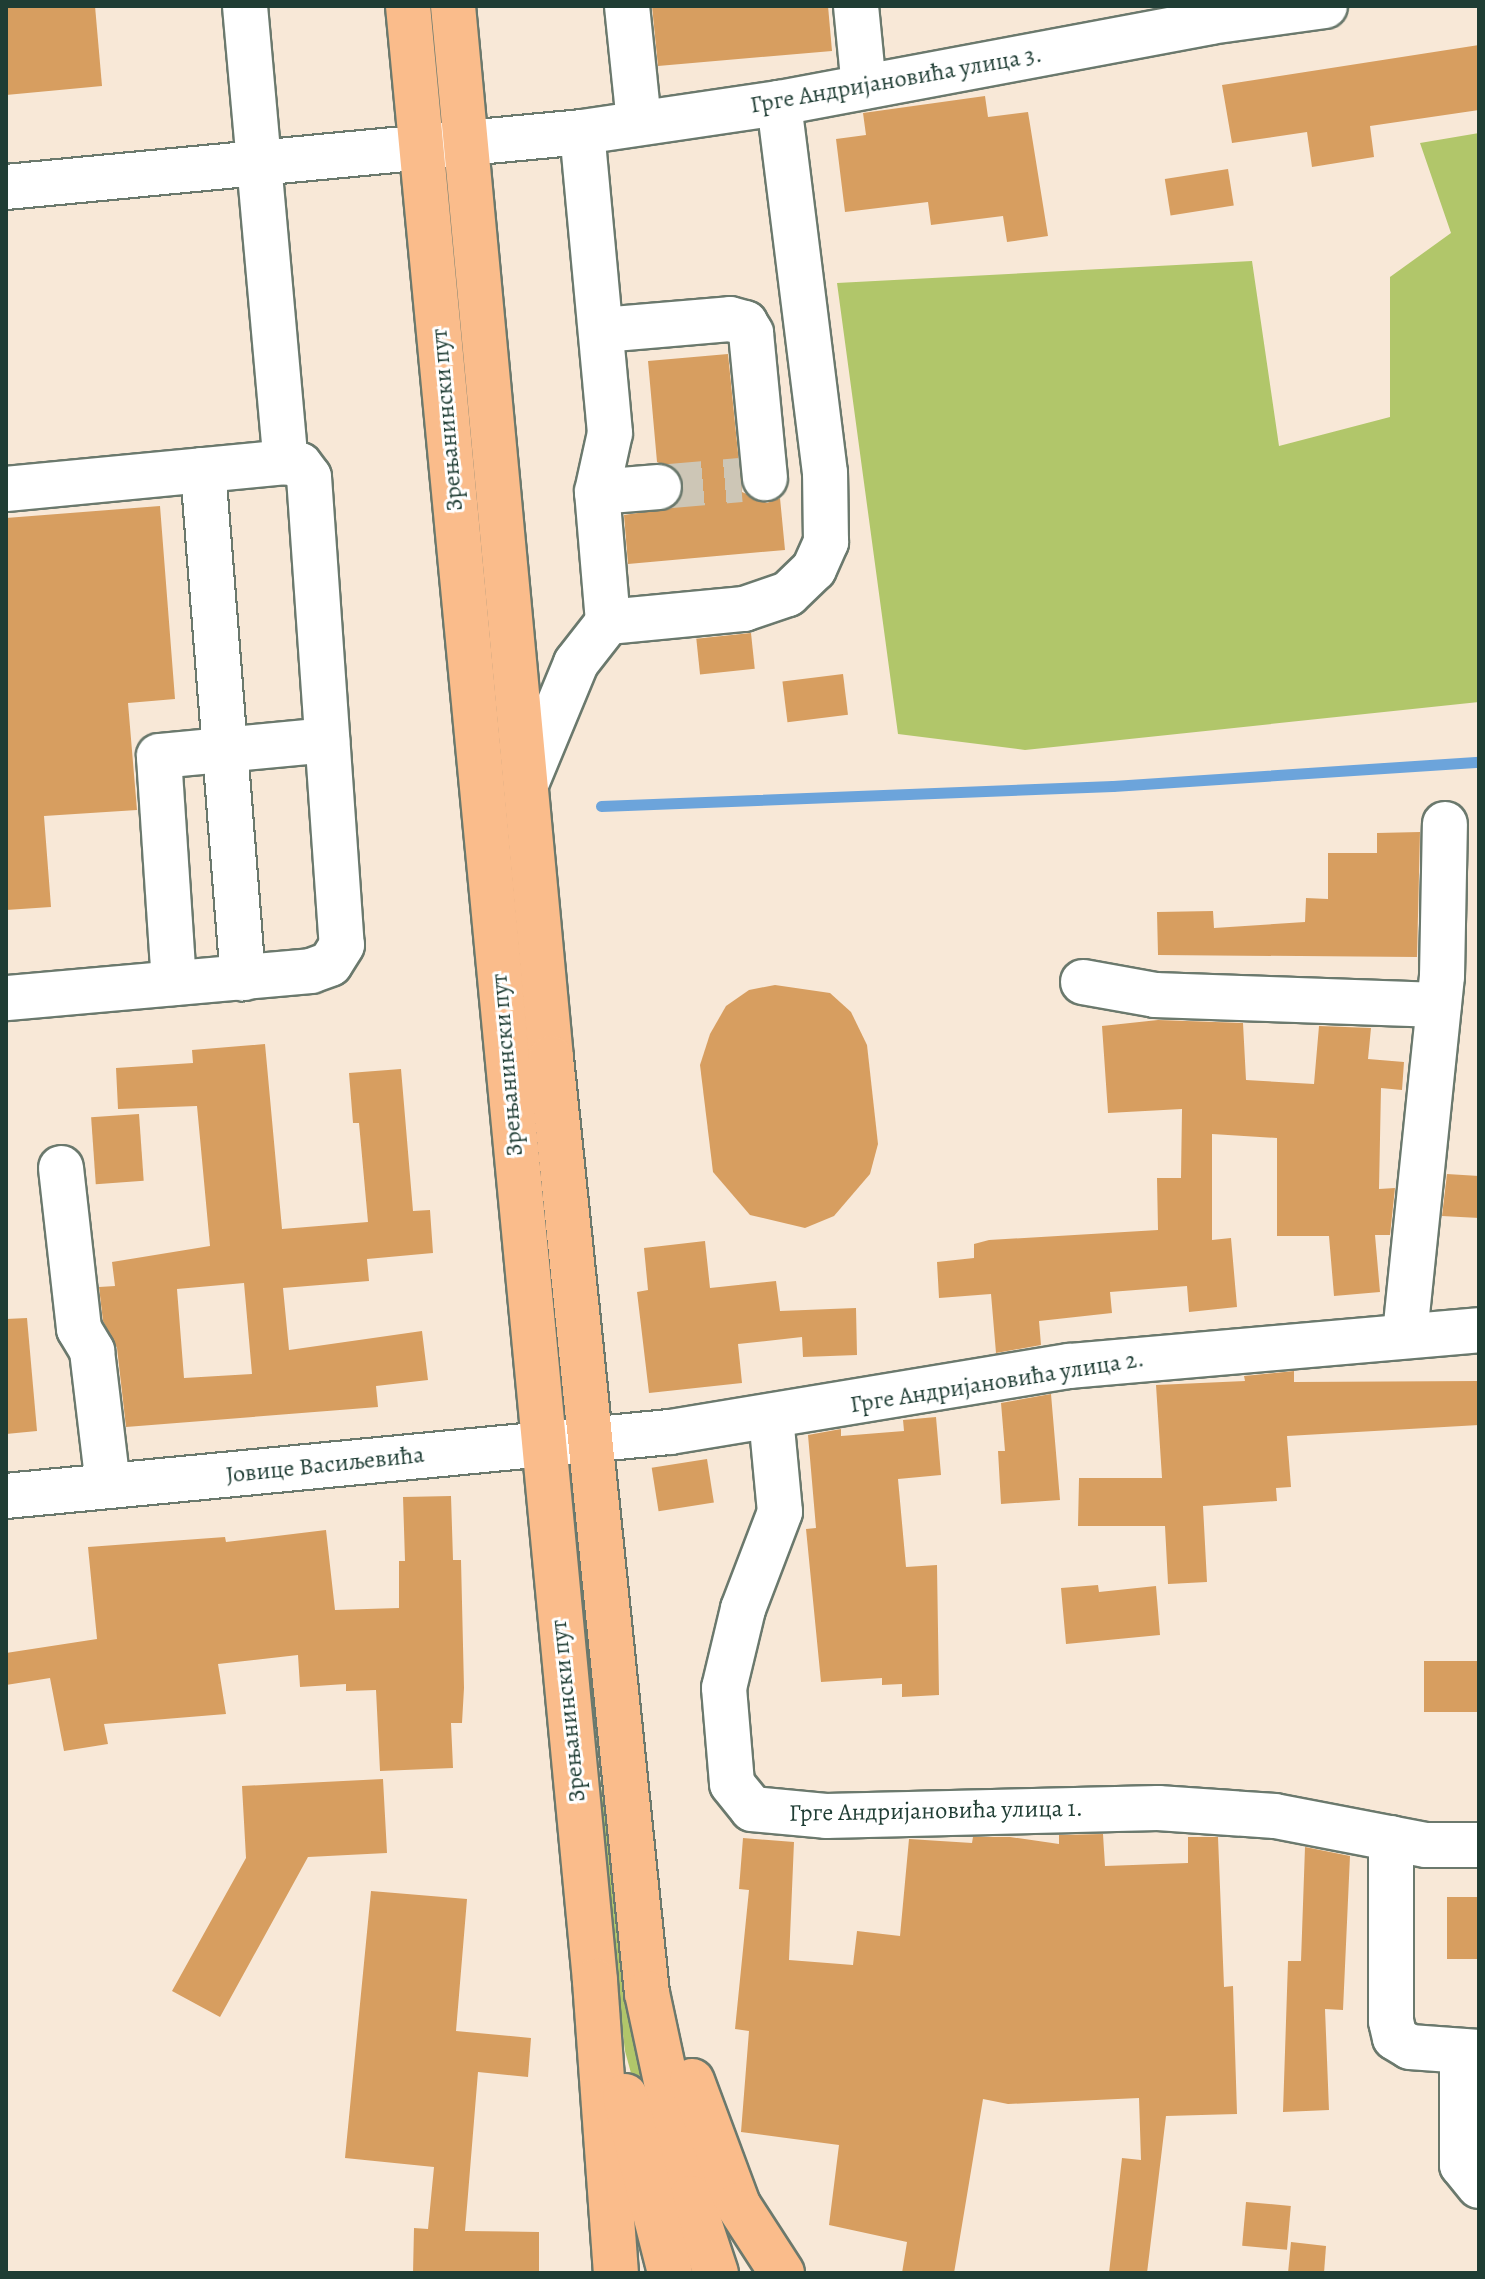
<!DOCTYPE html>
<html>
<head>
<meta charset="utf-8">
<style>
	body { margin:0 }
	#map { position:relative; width:1485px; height:2279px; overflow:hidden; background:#f8e8d7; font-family:Alegreya,serif }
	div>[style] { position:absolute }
	.green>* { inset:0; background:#b1c66a }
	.stream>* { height:11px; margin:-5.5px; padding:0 5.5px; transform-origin:5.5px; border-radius:5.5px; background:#6ca4db }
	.building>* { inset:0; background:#d79e60; transform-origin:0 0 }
	.minor-tunnel>* { height:44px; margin-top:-22px; transform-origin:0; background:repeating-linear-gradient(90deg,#cdc6b6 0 44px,transparent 0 66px) }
	.roads { filter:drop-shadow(2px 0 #6b796d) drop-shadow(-2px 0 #6b796d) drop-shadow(0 2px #6b796d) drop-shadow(0 -2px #6b796d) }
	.minor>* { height:44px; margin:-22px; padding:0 22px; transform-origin:22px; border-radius:22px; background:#fff }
	.major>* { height:44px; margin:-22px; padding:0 22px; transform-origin:22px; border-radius:22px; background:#fabc8b }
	span { translate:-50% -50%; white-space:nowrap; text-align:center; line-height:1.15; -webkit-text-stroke:6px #fff; paint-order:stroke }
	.street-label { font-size:24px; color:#1f3d34 }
	.frame { position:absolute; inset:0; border:8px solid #1f3d34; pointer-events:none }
</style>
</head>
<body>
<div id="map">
	<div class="green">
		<i style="clip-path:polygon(1479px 133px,1479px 702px,1025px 750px,898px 734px,837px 283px,1252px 261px,1279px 446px,1390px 417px,1390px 277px,1451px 233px,1420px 143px)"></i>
		<i style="clip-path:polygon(596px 1752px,649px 2115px,698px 2273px,685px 2273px,625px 2051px,592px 1773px)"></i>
	</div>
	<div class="stream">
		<i style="left:601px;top:806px;width:512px;rotate:-2.24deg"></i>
		<i style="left:1113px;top:786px;width:367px;rotate:-3.8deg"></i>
	</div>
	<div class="building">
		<i style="clip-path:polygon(6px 6px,95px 6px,102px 86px,6px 95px)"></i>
		<i style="clip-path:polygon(652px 6px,828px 6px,832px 51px,658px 66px)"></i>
		<i style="clip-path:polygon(1479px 45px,1479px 110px,1370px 126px,1374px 157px,1312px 167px,1307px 132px,1232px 143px,1222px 85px)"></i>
		<i style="clip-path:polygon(985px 96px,988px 117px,1028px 112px,1048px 236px,1007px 242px,1003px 216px,931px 225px,928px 202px,845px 212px,836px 139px,866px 135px,863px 113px)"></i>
		<i style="left:1228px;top:169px;width:37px;height:64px;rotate:81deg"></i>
		<i style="clip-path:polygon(728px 354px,742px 492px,767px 503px,780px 498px,785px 550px,628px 564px,624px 515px,672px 508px,684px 486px,679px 472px,657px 462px,648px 361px)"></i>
		<i style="clip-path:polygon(160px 506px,175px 699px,128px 703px,137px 810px,44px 816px,51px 907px,6px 910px,6px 518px)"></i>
		<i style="left:751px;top:633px;width:36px;height:55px;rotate:84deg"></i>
		<i style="left:843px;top:674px;width:41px;height:61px;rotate:83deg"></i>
		<i style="clip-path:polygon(1420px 832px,1417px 957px,1158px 955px,1157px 912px,1213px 911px,1214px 928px,1305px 922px,1306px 898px,1328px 899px,1328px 853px,1377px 853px,1377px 833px)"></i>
		<i style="clip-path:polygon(775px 985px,830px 993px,851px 1012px,867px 1045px,878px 1144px,870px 1174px,834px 1216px,805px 1228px,750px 1215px,713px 1172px,700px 1065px,710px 1034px,726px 1006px,749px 990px)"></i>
		<i style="clip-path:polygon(1158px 1020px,1243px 1023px,1246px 1080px,1314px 1084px,1319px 1026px,1371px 1028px,1368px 1059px,1404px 1062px,1402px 1090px,1381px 1088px,1379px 1189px,1395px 1188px,1390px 1235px,1375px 1235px,1380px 1292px,1334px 1296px,1329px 1236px,1277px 1236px,1277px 1138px,1212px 1134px,1212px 1240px,1231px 1238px,1237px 1307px,1189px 1312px,1187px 1286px,1110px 1292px,1112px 1313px,1039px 1321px,1041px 1345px,996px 1353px,991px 1294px,939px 1298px,937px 1262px,974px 1258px,974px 1244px,989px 1240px,1158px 1230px,1157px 1178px,1181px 1178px,1182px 1109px,1108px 1113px,1102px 1026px)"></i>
		<i style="clip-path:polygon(evenodd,265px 1044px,282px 1229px,368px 1222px,359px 1123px,353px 1123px,349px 1073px,401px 1069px,413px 1211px,430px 1210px,433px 1253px,367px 1259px,369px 1281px,283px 1288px,289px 1350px,422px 1331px,428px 1380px,376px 1386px,378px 1407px,126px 1427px,117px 1348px,103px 1321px,99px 1287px,115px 1286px,112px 1262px,210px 1246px,197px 1106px,118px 1109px,116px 1068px,193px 1063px,192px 1050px,265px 1044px,244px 1283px,252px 1374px,184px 1378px,177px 1289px,244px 1283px)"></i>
		<i style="left:139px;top:1114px;width:67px;height:48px;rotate:86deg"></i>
		<i style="clip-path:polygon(1447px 1174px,1479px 1176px,1479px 1218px,1442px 1216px)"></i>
		<i style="clip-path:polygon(705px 1241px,710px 1288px,776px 1281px,780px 1311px,856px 1308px,857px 1355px,803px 1357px,802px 1337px,738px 1344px,742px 1383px,649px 1393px,637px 1292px,648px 1290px,644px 1248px)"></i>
		<i style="clip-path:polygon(27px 1318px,37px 1431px,6px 1434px,6px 1319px)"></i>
		<i style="clip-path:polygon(1294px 1371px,1294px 1382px,1479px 1381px,1479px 1425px,1287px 1436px,1291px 1487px,1276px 1488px,1277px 1501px,1203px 1506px,1207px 1582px,1168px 1584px,1165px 1526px,1078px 1526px,1079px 1478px,1162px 1478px,1156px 1385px,1245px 1381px,1244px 1376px)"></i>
		<i style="clip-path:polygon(1051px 1394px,1060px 1500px,1001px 1504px,998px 1451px,1005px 1451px,1001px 1403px)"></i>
		<i style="clip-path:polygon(936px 1417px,941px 1475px,898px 1479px,906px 1567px,937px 1565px,939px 1695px,902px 1697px,902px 1684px,882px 1685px,882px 1678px,821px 1682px,806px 1529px,816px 1528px,808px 1435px,841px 1429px,841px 1436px,904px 1431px,903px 1420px)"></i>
		<i style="left:707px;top:1459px;width:44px;height:56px;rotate:81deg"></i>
		<i style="clip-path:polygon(451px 1496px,453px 1560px,461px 1560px,464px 1688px,462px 1723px,451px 1723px,453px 1768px,380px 1771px,376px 1690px,346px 1691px,346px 1684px,300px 1687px,298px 1655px,218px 1664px,226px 1714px,104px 1724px,108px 1744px,64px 1751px,50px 1678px,6px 1685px,6px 1653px,97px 1639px,88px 1547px,225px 1537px,226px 1542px,326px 1530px,335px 1610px,399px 1608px,399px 1561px,405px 1561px,403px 1497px)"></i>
		<i style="clip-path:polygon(1098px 1585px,1099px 1592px,1156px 1586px,1160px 1635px,1066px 1644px,1061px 1588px)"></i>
		<i style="left:1479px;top:1661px;width:51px;height:55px;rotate:90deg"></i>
		<i style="clip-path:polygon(383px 1779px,387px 1853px,308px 1857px,220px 2017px,172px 1991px,246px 1858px,242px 1786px)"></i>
		<i style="clip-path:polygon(1103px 1834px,1105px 1866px,1188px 1863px,1188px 1837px,1218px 1837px,1224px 1987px,1233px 1986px,1237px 2114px,1166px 2116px,1147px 2273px,1109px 2273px,1122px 2158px,1141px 2160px,1139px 2098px,1008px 2104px,983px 2099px,954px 2273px,902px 2273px,907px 2242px,829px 2225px,839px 2145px,741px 2132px,749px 2031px,735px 2029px,749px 1890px,739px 1889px,743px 1838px,794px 1842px,789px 1960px,853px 1965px,857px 1931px,900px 1936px,909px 1839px,972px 1843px,973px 1837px,1010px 1837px,1059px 1844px,1059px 1835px)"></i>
		<i style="clip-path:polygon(1305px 1847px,1350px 1856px,1343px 2010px,1325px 2009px,1329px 2110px,1283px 2112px,1288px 1961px,1301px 1961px)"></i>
		<i style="clip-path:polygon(371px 1891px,467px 1899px,456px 2031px,531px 2038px,528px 2077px,478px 2072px,465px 2231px,539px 2232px,539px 2273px,413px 2273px,414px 2228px,428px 2229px,434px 2167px,345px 2158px)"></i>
		<i style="left:1479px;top:1897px;width:62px;height:32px;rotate:90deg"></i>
		<i style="left:1246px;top:2202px;width:45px;height:44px;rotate:5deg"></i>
		<i style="clip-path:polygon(1291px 2242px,1326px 2246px,1324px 2273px,1288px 2273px)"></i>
	</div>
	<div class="minor-tunnel">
		<i style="left:659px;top:487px;width:82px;rotate:-4.9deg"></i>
	</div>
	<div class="roads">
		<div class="minor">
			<i style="left:245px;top:6px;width:458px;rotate:84.9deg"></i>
			<i style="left:627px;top:6px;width:117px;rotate:84.1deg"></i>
			<i style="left:856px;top:6px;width:81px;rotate:84.4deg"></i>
			<i style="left:6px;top:187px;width:579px;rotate:-5.45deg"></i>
			<i style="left:582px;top:132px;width:199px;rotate:-8.4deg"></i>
			<i style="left:779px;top:103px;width:439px;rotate:-10.6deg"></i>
			<i style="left:1210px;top:22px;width:116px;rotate:-7.9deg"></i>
			<i style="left:602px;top:330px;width:128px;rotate:-4.9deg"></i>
			<i style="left:730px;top:319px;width:16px;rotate:15deg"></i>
			<i style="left:745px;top:323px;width:12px;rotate:59deg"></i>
			<i style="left:751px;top:333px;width:146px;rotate:84.5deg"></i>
			<i style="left:203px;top:470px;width:510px;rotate:85.5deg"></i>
			<i style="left:6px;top:489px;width:281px;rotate:-5.5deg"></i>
			<i style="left:286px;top:462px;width:14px;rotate:12deg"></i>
			<i style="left:300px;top:465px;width:15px;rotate:53deg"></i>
			<i style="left:309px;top:477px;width:469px;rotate:86deg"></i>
			<i style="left:342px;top:945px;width:22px;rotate:122deg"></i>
			<i style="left:330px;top:964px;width:20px;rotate:160deg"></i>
			<i style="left:311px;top:971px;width:306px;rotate:174.9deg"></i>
			<i style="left:597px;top:492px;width:62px;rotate:-4.6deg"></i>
			<i style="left:608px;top:622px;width:137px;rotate:-5.5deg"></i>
			<i style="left:744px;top:609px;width:46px;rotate:-18.8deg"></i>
			<i style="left:788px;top:594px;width:36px;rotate:-44deg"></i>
			<i style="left:814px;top:569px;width:30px;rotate:-66deg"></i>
			<i style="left:826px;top:542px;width:69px;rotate:-90.8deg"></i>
			<i style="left:825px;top:473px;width:373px;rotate:-97.1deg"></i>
			<i style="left:526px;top:784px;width:131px;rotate:-67.5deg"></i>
			<i style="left:576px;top:663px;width:52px;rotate:-52deg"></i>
			<i style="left:608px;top:622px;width:130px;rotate:-94.8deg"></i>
			<i style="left:597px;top:492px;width:60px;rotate:-77.6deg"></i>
			<i style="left:610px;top:433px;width:302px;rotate:-95.3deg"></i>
			<i style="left:1083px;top:982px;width:73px;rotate:10.2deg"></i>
			<i style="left:1155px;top:995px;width:284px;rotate:2deg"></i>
			<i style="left:174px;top:983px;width:227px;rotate:-93.8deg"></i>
			<i style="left:159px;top:756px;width:169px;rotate:-5.4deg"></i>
			<i style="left:61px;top:1168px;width:162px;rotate:83.6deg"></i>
			<i style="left:79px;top:1329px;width:26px;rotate:59deg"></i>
			<i style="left:92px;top:1351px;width:136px;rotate:83.2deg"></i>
			<i style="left:1405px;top:1334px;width:360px;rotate:-84.1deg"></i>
			<i style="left:1442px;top:976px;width:152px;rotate:-88.9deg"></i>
			<i style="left:771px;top:1417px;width:95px;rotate:84.6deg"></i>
			<i style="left:780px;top:1512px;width:104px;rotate:110.9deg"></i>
			<i style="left:743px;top:1609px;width:81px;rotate:103.5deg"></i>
			<i style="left:724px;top:1688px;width:96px;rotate:85.2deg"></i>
			<i style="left:732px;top:1784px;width:32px;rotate:51deg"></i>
			<i style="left:752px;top:1809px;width:74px;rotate:5.4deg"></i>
			<i style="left:826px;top:1816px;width:332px;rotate:-1.4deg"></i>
			<i style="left:1158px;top:1808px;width:117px;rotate:3.9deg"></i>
			<i style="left:1275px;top:1816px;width:154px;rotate:10.9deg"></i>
			<i style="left:1426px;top:1845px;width:53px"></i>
			<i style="left:6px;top:1496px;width:667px;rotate:-5.51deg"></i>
			<i style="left:670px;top:1432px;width:405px;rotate:-9.4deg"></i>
			<i style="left:1070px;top:1366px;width:411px;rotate:-5deg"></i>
			<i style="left:1391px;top:1838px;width:183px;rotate:90deg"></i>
			<i style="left:1391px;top:2021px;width:17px;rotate:77deg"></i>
			<i style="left:1395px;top:2038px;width:17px;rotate:31deg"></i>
			<i style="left:1410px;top:2047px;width:69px;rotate:4.1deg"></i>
			<i style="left:1462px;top:2051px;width:114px;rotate:90deg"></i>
			<i style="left:1462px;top:2165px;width:27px;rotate:51deg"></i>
		</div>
		<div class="major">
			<i style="left:408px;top:6px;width:1984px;rotate:84.59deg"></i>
			<i style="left:595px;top:1981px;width:293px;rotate:85.9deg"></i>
			<i style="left:453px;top:6px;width:1057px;rotate:84.68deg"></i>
			<i style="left:551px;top:1058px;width:940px;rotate:84.14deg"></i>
			<i style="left:647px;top:1993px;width:210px;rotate:77.9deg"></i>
			<i style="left:691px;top:2198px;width:79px;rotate:71.6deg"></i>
			<i style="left:692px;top:2081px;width:132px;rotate:69.6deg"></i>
			<i style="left:738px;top:2205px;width:81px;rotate:57.1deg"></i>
			<i style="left:625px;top:2096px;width:183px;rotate:75.7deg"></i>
		</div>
	</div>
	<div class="street-label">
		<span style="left:896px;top:80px;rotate:-10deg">Грге Андријановића улица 3.</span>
		<span style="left:447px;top:420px;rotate:-95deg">Зрењанински пут</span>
		<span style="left:507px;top:1065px;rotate:-95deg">Зрењанински пут</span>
		<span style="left:997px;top:1382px;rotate:-9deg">Грге Андријановића улица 2.</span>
		<span style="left:325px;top:1465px;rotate:-6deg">Јовице Васиљевића</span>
		<span style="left:568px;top:1711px;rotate:-96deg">Зрењанински пут</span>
		<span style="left:936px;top:1811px;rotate:-1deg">Грге Андријановића улица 1.</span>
	</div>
	<div class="frame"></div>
</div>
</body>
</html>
